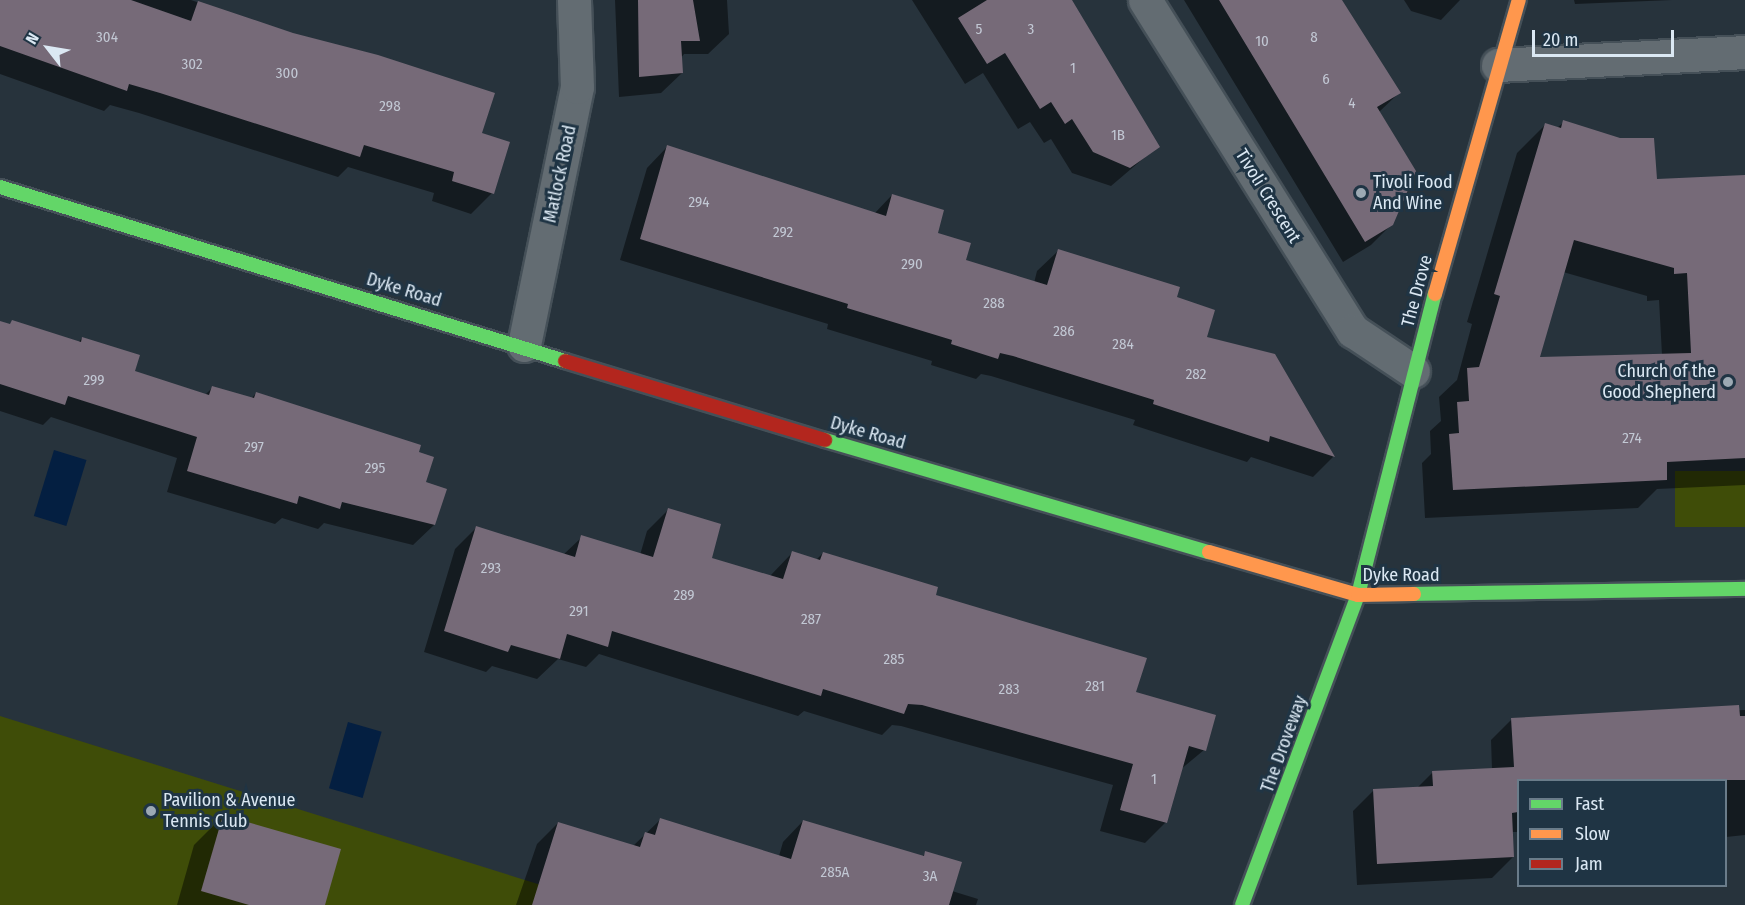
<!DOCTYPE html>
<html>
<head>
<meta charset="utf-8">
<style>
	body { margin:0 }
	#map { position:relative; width:1745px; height:905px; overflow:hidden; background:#27333c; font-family:"Fira Sans Condensed",sans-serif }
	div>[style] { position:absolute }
	.green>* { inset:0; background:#3f4d08; transform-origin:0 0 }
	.water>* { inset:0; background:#041f41; transform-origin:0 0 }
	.shadow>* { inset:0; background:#0007 }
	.building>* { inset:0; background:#766a78 }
	.roads { filter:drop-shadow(2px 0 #455058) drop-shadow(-2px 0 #455058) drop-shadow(0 2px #455058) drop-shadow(0 -2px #455058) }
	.street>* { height:33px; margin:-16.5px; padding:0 16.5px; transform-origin:16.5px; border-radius:16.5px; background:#636c72 }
	.fast>* { height:14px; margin:-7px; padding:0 7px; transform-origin:7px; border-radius:7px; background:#63d668 }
	.slow>* { height:14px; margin:-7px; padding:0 7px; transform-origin:7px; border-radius:7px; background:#ff974d }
	.jam>* { height:14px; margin:-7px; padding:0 7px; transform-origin:7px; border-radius:7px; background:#b3261e }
	.dots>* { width:16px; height:16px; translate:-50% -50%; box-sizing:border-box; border:3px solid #1f3444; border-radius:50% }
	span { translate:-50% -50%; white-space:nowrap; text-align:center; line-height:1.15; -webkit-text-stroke:6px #1f3444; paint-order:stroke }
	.number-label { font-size:15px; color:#c2c8d4 }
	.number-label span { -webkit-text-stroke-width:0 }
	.street-label { font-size:18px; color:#dbe8f3 }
	.poi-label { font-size:18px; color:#dbe8f3 }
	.left { translate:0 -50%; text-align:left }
	.right { translate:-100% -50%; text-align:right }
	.legend { position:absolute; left:1517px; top:779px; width:210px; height:108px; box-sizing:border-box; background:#1f3444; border:2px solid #6a7c8a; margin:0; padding:8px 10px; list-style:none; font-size:18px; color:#dbe8f3 }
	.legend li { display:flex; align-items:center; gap:12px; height:30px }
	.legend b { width:30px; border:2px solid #6a7c8a }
	.north { position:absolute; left:18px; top:18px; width:60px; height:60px; -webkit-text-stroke:4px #1f3444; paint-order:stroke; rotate:301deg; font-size:16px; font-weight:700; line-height:24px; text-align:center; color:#dbe8f3 }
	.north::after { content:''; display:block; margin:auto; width:21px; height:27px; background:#dbe8f3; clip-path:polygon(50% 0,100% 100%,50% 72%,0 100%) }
	.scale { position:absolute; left:1532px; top:30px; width:142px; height:27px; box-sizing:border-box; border:3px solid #dbe8f3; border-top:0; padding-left:8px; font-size:18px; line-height:21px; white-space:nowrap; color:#dbe8f3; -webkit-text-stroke:4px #1f3444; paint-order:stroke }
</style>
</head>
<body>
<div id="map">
	<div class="green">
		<i style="left:1745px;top:471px;width:56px;height:70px;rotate:90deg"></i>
		<i style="clip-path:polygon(0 716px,605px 905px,0 905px)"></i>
	</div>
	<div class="water">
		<i style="left:54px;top:450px;width:34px;height:69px;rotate:17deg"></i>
		<i style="left:348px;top:722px;width:35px;height:69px;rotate:16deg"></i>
	</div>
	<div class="shadow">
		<i style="clip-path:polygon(0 0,191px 0,292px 35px,480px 134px,492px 193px,471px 214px,432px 201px,434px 193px,348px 167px,338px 177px,139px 113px,110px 105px,104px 111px,0 74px)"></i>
		<i style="clip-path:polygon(615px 0,727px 0,729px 34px,708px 54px,684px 54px,681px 58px,682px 73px,661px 93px,619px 97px)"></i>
		<i style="clip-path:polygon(912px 0,1068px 0,1158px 146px,1111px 186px,1072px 173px,1051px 139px,1044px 143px,1030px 122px,1018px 129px,983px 73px,965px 84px)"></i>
		<i style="clip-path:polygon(1184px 0,1339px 0,1399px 93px,1379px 112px,1392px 224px,1371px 245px,1343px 262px)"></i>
		<i style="clip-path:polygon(1404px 0,1460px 0,1441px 20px,1411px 11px)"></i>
		<i style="clip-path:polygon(1574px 0,1672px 0,1575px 4px)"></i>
		<i style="clip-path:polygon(evenodd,1564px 122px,1656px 181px,1745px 177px,1745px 485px,1657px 489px,1638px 508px,1425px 518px,1422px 463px,1431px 454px,1430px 431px,1441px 421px,1439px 397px,1457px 380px,1472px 324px,1467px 322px,1517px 153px,1545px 125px,1557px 128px,1564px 122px,1563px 272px,1647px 296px,1647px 301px,1659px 300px,1662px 355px,1538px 358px,1563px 272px)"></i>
		<i style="clip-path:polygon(667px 147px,874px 214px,892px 195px,964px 261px,1034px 283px,1037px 271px,1058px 251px,1175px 298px,1205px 338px,1274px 356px,1333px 457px,1313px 477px,1251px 457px,1247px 462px,1133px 425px,1135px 420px,991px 376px,981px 374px,976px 379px,931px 365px,932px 361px,827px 329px,828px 324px,620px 260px,647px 168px)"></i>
		<i style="clip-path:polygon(0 322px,78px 343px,82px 338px,133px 372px,205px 395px,213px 387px,251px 399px,256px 393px,418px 453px,434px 525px,413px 545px,324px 523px,318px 529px,282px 518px,275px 524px,167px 492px,177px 458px,51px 417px,43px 425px,0 411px)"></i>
		<i style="clip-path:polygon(668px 510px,710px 559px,770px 576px,792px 553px,816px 560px,823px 553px,934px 596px,1134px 693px,1204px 750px,1180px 770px,1166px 822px,1145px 843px,1100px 831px,1113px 785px,901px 726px,892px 725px,882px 735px,804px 711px,798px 716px,599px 654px,586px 667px,558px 659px,537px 679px,492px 666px,486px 672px,424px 652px,455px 549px,476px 528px,563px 555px,582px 537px,640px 555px,647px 531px)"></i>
		<i style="clip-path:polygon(1745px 710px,1745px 835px,1726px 837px,1726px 780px,1518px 780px,1518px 832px,1511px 832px,1513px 857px,1492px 878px,1357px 885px,1353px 811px,1374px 790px,1417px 788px,1433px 772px,1492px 769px,1491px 740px,1512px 719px)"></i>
		<i style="clip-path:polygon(223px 816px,323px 905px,177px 905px,194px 845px)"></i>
		<i style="clip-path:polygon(660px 820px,779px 856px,783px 842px,803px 821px,922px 857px,926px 853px,952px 891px,978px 899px,976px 905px,516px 905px,537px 844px,558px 823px,633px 846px)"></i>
	</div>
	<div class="building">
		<i style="clip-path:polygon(0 0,131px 0,191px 21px,198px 1px,293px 33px,378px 55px,495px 93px,482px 133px,510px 142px,494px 194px,452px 181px,454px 172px,364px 145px,360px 157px,160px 93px,129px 84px,127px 91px,0 46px)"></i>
		<i style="clip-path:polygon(638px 0,693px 0,700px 41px,681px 41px,683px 73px,639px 77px)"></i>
		<i style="clip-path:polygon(987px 0,1072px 0,1160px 147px,1130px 168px,1093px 152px,1072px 119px,1065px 124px,1051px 102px,1040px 109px,1005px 53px,987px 64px,958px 18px)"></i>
		<i style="clip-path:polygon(1219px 0,1342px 0,1401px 93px,1377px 107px,1416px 171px,1393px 225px,1365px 242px)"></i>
		<i style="clip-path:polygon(evenodd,1563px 120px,1620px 138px,1654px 138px,1657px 179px,1745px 175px,1745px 458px,1667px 462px,1667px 480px,1453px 490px,1449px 434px,1459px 433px,1457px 402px,1469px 401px,1467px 368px,1479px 367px,1500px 296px,1494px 294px,1545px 123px,1561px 128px,1563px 120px,1574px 240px,1674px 268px,1674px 274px,1687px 273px,1691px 353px,1540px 357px,1574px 240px)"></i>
		<i style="clip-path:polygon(667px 145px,886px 216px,892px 194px,944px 210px,938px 233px,971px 243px,966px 260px,1047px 285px,1058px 249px,1180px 287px,1177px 297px,1215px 310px,1207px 337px,1275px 354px,1335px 457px,1270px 436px,1269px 442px,1153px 404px,1154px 400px,1013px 356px,1000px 353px,998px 359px,951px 344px,952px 340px,847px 308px,848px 304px,640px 239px)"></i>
		<i style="clip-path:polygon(12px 320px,81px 342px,82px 337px,140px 355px,135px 371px,209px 395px,212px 386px,254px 398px,256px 392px,421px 445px,419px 452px,434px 457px,426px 482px,447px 489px,435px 525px,342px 502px,340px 509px,299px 496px,297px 504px,187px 471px,197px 437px,68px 396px,65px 405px,0 384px,0 321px,10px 324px)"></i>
		<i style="clip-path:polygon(668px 508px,721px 524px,712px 558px,783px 579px,792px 551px,820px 560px,823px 552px,938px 587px,936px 595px,1147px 658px,1136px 692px,1216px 715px,1206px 751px,1189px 746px,1167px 823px,1120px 810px,1133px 764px,922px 705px,908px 704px,904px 714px,823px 689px,821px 696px,612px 631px,608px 647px,567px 634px,560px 659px,511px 645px,508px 652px,444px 631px,476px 526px,575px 557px,581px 535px,653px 557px)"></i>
		<i style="clip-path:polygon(1739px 705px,1740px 716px,1745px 716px,1745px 780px,1518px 780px,1518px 812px,1512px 813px,1514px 857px,1377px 864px,1373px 789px,1433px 786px,1432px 771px,1514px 767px,1511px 718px)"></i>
		<i style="clip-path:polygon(223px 815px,341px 849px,325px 905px,249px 905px,201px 891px)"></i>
		<i style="clip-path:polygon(660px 818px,791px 859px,803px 820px,924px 856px,925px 851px,962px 862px,949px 905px,532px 905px,558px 822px,640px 847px,645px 832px,655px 835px)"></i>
	</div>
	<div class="roads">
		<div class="street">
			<i style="left:1145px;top:0;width:391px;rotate:57.9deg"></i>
			<i style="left:1353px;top:331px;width:72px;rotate:33.7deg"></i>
			<i style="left:1498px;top:65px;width:247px;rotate:-3deg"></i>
			<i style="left:524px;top:345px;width:263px;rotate:-78.4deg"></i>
			<i style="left:577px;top:87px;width:87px;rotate:-92deg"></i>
		</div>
		<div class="fast">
			<i style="left:0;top:187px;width:591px;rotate:17.12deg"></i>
			<i style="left:825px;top:440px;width:400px;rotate:16.3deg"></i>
			<i style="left:1414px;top:594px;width:331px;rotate:-0.9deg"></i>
			<i style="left:1242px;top:905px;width:331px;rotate:-69.5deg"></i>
			<i style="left:1358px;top:595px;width:311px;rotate:-75.7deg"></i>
		</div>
		<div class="slow">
			<i style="left:1435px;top:294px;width:306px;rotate:-74.1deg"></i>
			<i style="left:1209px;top:552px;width:155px;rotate:16.1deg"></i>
			<i style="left:1358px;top:595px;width:56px;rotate:-1deg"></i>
		</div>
		<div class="jam">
			<i style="left:565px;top:361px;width:272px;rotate:16.9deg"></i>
		</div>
	</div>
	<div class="dots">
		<i style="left:1361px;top:193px;background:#9ca9b3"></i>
		<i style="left:1728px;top:382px;background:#9ca9b3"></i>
		<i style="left:151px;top:811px;background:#9ca9b3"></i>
	</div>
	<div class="number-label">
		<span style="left:979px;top:30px">5</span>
		<span style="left:1031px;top:30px">3</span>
		<span style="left:107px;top:38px">304</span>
		<span style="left:1314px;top:38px">8</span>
		<span style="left:1262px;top:42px">10</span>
		<span style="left:192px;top:65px">302</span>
		<span style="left:1073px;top:69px">1</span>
		<span style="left:287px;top:74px">300</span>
		<span style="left:1326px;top:80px">6</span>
		<span style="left:1352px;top:104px">4</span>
		<span style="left:390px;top:107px">298</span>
		<span style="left:1118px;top:136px">1B</span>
		<span style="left:699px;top:203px">294</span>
		<span style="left:783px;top:233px">292</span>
		<span style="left:912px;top:265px">290</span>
		<span style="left:994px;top:304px">288</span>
		<span style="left:1064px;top:332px">286</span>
		<span style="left:1123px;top:345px">284</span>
		<span style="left:1196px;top:375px">282</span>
		<span style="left:94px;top:381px">299</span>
		<span style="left:1632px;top:439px">274</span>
		<span style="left:254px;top:448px">297</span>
		<span style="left:375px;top:469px">295</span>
		<span style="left:491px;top:569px">293</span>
		<span style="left:684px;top:596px">289</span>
		<span style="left:579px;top:612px">291</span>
		<span style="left:811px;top:620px">287</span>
		<span style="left:894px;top:660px">285</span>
		<span style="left:1095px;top:687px">281</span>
		<span style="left:1009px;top:690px">283</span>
		<span style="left:1154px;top:780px">1</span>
		<span style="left:835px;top:873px">285A</span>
		<span style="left:930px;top:877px">3A</span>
	</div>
	<div class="street-label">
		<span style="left:560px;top:174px;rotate:-78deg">Matlock Road</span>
		<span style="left:1268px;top:196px;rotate:58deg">Tivoli Crescent</span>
		<span style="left:404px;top:290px;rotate:17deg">Dyke Road</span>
		<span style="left:1417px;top:291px;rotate:-75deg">The Drove</span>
		<span style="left:868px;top:433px;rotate:16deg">Dyke Road</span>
		<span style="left:1401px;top:575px">Dyke Road</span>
		<span style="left:1284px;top:744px;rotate:-70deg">The Droveway</span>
	</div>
	<div class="poi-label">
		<span class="left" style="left:1373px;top:193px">Tivoli Food<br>And Wine</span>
		<span class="right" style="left:1716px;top:382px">Church of the<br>Good Shepherd</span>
		<span class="left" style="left:163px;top:811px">Pavilion &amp; Avenue<br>Tennis Club</span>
	</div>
	<ul class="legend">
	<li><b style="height:8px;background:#63d668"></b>Fast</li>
	<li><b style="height:8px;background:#ff974d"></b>Slow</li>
	<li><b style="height:8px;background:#b3261e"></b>Jam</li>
	</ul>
	<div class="north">N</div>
	<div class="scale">20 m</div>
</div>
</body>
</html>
